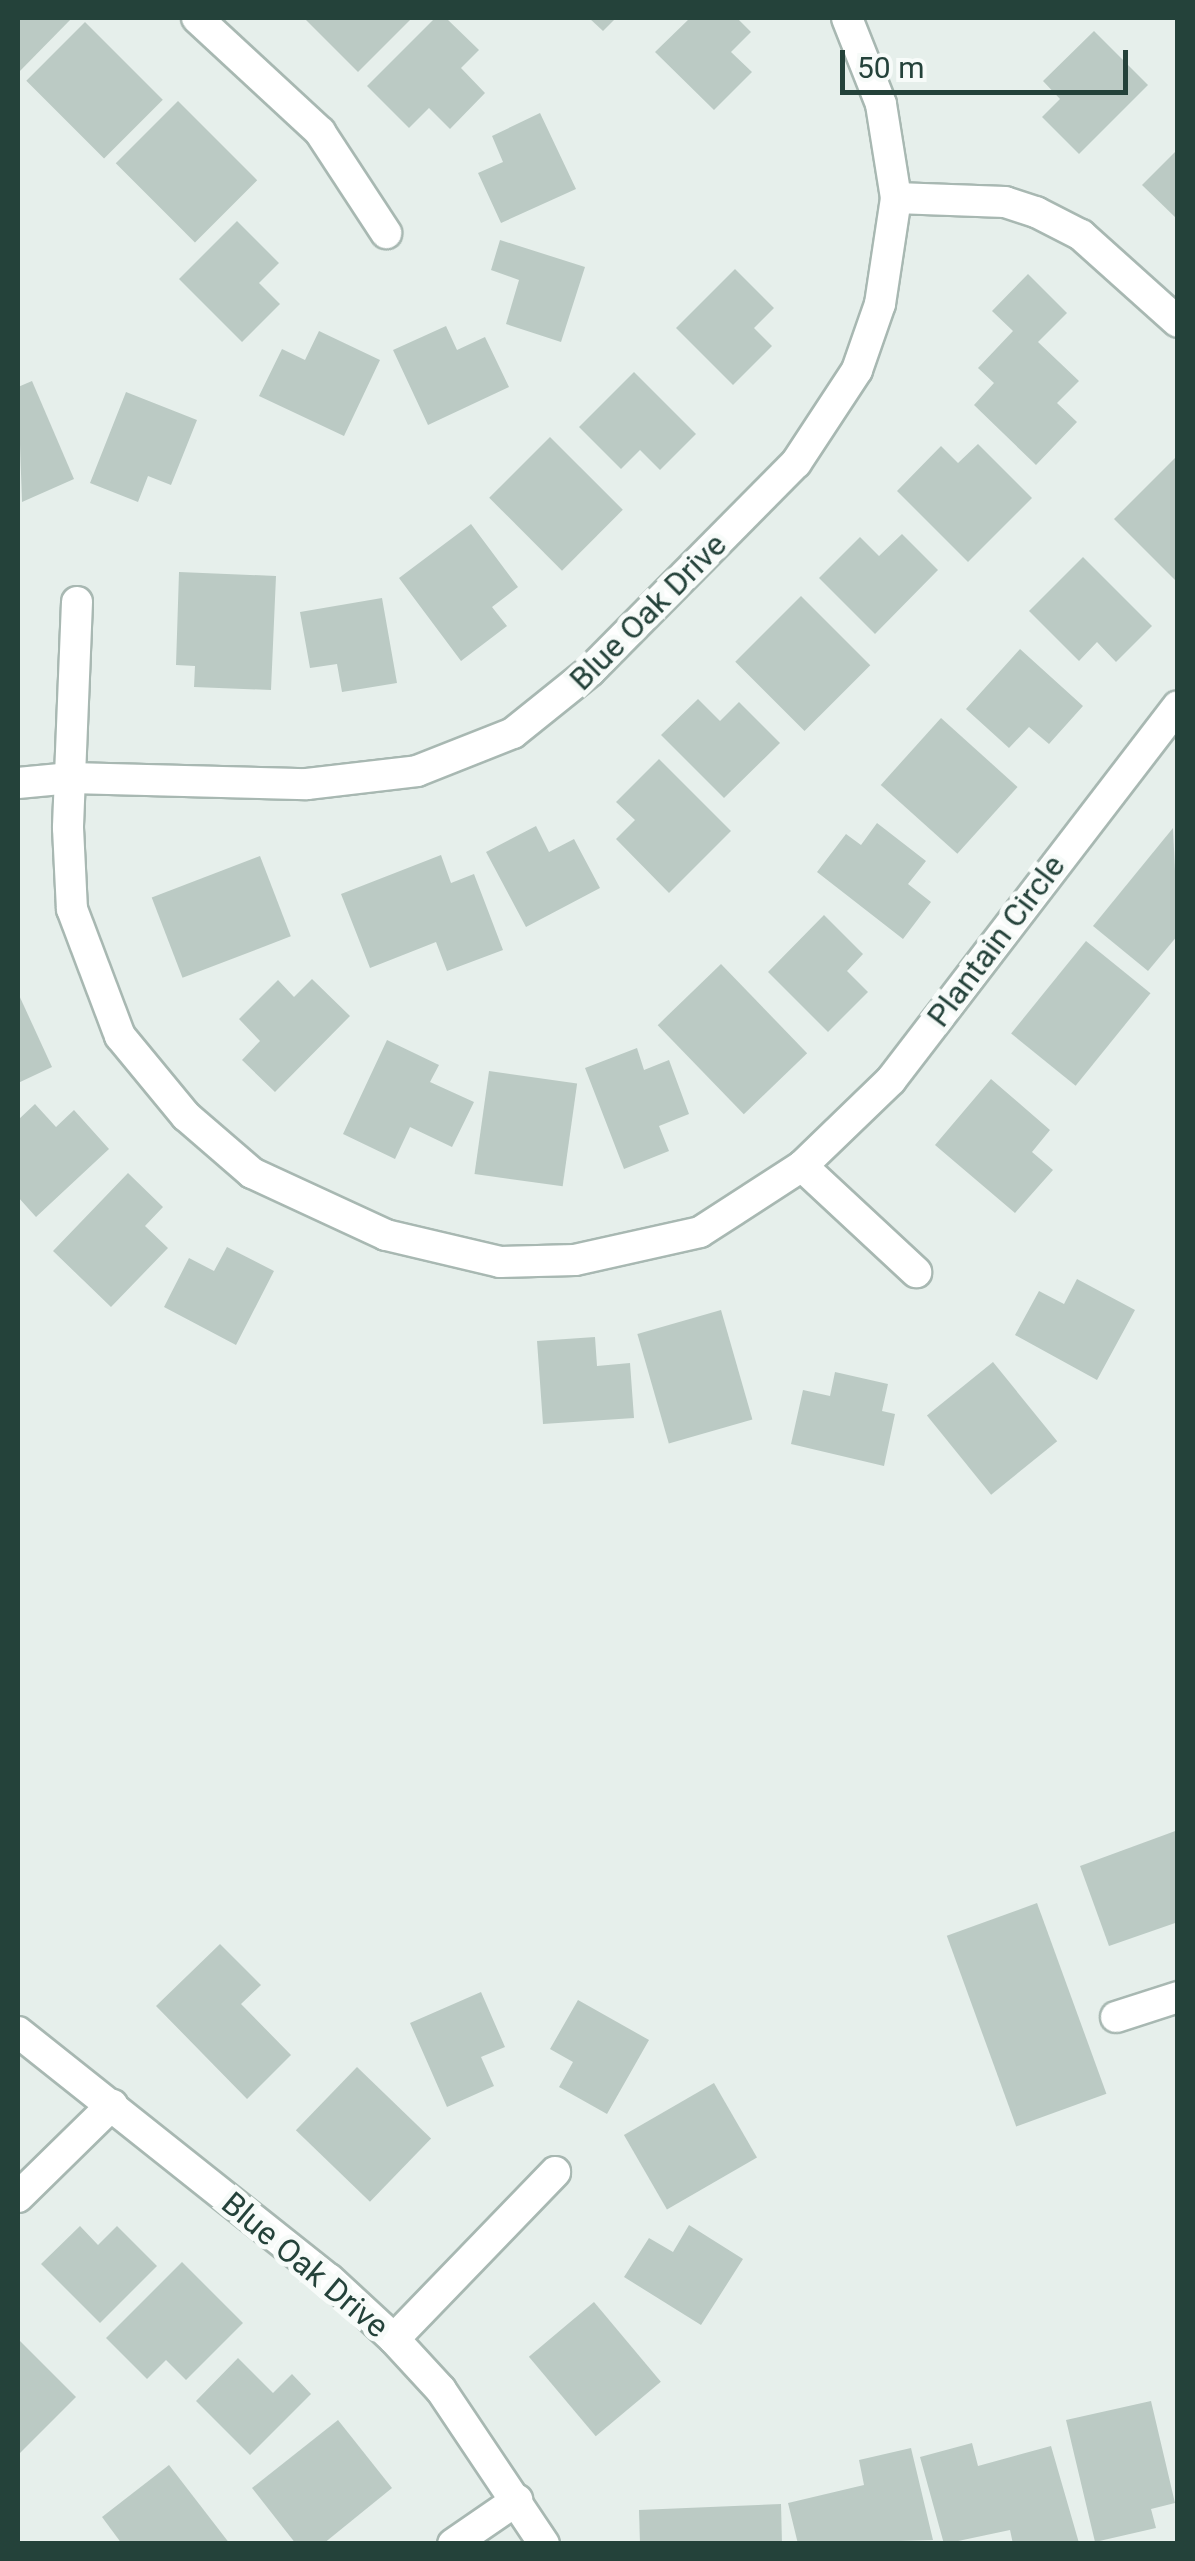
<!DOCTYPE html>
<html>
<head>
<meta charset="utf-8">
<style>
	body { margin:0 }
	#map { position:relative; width:1195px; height:2561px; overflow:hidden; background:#e6efeb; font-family:Roboto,sans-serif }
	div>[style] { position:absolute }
	.building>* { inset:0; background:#bbcac4; transform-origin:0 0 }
	.roads { filter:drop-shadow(2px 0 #a8b8b2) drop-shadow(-2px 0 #a8b8b2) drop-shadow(0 2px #a8b8b2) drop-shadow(0 -2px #a8b8b2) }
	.street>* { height:30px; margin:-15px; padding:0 15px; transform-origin:15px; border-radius:15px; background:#fff }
	.secondary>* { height:30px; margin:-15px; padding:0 15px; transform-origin:15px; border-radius:15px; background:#fff }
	span { translate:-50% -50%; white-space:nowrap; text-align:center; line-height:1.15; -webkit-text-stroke:10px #f7fbf9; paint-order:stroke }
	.street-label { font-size:32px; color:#24423a }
	.frame { position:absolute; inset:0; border:20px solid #24423a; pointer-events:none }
	.scale { position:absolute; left:840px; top:50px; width:288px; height:45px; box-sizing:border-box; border:5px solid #24423a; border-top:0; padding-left:12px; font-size:30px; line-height:35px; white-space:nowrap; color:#24423a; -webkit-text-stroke:8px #f7fbf9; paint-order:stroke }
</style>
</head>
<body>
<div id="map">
	<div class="building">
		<i style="clip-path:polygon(18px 18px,72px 18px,18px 73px)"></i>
		<i style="clip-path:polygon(304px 18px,412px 18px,358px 72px)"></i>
		<i style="clip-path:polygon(435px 18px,446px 18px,479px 50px,461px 68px,485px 93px,450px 129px,429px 108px,409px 128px,367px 86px)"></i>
		<i style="clip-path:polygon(589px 18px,616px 18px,603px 31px)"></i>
		<i style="clip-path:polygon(690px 18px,737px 18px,751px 32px,731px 52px,752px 72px,714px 110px,655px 52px)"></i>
		<i style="left:85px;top:22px;width:110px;height:83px;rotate:45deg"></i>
		<i style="clip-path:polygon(1094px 31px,1148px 85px,1079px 154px,1042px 117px,1060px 99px,1043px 81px)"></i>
		<i style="left:178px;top:101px;width:112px;height:88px;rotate:45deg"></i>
		<i style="clip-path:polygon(540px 113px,576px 189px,501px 223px,478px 173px,503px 162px,492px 136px)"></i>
		<i style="clip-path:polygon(1178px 149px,1178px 220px,1142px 185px)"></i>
		<i style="clip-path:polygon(237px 221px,279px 263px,259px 283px,280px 304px,242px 342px,179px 279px)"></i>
		<i style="clip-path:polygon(500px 240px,585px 267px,561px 342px,506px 324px,519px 280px,491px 270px)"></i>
		<i style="clip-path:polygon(735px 269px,774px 308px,754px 328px,772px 346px,733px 385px,676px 328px)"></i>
		<i style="clip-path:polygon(1028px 274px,1067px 313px,1038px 342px,1079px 381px,1057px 403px,1077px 422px,1036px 465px,974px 405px,994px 383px,978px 368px,1013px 331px,992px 311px)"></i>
		<i style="clip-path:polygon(446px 326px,457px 350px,485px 337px,509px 387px,428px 425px,393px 350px)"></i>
		<i style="clip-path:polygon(319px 331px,380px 360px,344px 436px,259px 396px,282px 349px,305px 360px)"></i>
		<i style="clip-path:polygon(634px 372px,696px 434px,660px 470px,640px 450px,621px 469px,579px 427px)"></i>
		<i style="clip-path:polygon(32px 381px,74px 479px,22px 502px,18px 387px)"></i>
		<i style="clip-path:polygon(126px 392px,197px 420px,171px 485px,148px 476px,138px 502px,90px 483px)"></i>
		<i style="left:550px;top:437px;width:103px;height:86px;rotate:45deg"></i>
		<i style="clip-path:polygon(978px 444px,1032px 498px,968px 562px,897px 491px,941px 446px,958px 463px)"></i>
		<i style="clip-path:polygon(1175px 458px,1178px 461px,1178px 583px,1114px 519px)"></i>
		<i style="clip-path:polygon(471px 524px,518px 587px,492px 607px,507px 626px,461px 661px,399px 578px)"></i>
		<i style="clip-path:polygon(902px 534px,938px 570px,875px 634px,819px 578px,860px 537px,879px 556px)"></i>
		<i style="clip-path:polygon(1083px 557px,1152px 626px,1116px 662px,1097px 642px,1079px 661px,1029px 611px)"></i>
		<i style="clip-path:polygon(179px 572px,276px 576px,271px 690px,194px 687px,195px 666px,176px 665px)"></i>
		<i style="left:801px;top:596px;width:98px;height:93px;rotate:45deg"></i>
		<i style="clip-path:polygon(382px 598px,397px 683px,342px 692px,337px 664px,310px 668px,300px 612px)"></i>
		<i style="clip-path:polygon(1020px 649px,1083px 706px,1049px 744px,1029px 727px,1009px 748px,966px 709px)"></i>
		<i style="clip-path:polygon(698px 699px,720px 721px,739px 702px,780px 743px,724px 798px,661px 735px)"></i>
		<i style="left:941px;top:718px;width:103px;height:90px;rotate:42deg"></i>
		<i style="clip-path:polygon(659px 759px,731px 831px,669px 893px,616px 839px,635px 820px,616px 802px)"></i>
		<i style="clip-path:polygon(877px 823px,926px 861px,908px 884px,931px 902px,903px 939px,817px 872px,846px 834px,861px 845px)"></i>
		<i style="clip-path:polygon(536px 826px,549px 852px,574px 839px,600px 888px,526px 927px,486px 852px)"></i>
		<i style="clip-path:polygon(1173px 828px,1178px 935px,1148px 971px,1093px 926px)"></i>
		<i style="clip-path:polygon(441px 855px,451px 883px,474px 874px,503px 950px,447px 971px,436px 942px,370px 968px,341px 894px)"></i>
		<i style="left:260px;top:856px;width:86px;height:116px;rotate:69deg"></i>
		<i style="clip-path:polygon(824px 915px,863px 954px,847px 971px,868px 992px,828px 1032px,768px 972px)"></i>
		<i style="left:1086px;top:941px;width:83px;height:119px;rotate:39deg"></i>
		<i style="left:721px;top:964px;width:124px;height:88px;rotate:46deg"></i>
		<i style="clip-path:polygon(312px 979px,350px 1016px,275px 1092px,242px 1060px,260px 1041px,239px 1019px,278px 980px,294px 997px)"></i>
		<i style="clip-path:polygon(18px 993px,52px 1067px,18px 1083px)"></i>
		<i style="clip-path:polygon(387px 1040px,439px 1065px,430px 1082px,474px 1102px,452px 1147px,410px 1127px,395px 1159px,343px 1134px)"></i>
		<i style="clip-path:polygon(637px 1048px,644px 1070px,669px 1060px,689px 1114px,659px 1126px,669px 1151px,624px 1169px,585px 1068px)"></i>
		<i style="left:489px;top:1071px;width:89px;height:104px;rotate:8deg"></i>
		<i style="clip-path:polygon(991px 1079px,1050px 1130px,1032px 1152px,1053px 1170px,1015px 1213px,935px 1145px)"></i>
		<i style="clip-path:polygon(35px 1104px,56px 1127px,74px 1110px,109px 1149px,36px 1217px,18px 1197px,18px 1120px)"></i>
		<i style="clip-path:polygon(128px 1173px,163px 1207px,145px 1226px,168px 1248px,111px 1307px,53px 1251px)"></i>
		<i style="clip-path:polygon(227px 1247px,274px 1271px,236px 1345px,164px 1307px,189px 1258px,214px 1271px)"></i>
		<i style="clip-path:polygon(1077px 1279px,1135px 1310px,1097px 1380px,1015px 1335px,1039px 1291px,1064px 1304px)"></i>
		<i style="left:721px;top:1310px;width:114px;height:87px;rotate:74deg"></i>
		<i style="clip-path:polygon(595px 1337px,597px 1366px,630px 1363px,634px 1418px,543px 1424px,537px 1341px)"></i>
		<i style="left:993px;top:1362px;width:102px;height:85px;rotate:51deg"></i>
		<i style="clip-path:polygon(835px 1372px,888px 1384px,882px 1411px,895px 1414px,884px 1466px,791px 1444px,803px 1390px,830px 1396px)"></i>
		<i style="clip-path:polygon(1178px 1830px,1178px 1922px,1109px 1946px,1080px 1866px)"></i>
		<i style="left:1037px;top:1903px;width:203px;height:96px;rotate:70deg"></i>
		<i style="clip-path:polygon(220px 1944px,261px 1985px,241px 2004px,291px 2055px,247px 2099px,156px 2006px)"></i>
		<i style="clip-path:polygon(481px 1992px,505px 2047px,481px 2057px,494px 2086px,447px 2107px,410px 2023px)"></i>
		<i style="clip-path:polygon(578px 2000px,649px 2040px,607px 2114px,559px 2087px,573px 2062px,550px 2049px)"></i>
		<i style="left:357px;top:2067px;width:103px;height:88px;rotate:44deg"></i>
		<i style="left:714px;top:2083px;width:86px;height:104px;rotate:60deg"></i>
		<i style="clip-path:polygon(689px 2225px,743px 2259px,701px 2325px,624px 2277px,649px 2238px,673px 2252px)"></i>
		<i style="clip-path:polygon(80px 2226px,98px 2245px,117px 2226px,157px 2266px,100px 2323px,41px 2264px)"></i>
		<i style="clip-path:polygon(182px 2262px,243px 2323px,186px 2380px,166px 2360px,147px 2379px,106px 2338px)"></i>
		<i style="left:594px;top:2302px;width:104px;height:85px;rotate:50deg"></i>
		<i style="clip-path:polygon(18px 2339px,76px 2397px,20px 2453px,18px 2450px)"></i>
		<i style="clip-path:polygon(238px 2358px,273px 2393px,292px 2374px,311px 2394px,250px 2455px,196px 2401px)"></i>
		<i style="clip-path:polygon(1151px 2401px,1175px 2503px,1151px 2509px,1156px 2528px,1095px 2542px,1066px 2420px)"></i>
		<i style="clip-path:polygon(338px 2420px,392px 2488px,323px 2544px,296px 2544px,252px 2488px)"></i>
		<i style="clip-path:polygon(972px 2443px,978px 2466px,1051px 2446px,1079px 2543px,1013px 2544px,1010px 2530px,944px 2544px,920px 2457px)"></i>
		<i style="clip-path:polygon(911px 2448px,933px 2540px,798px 2544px,788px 2503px,864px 2485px,859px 2460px)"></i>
		<i style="clip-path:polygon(169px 2465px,230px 2544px,122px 2544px,102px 2517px)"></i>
		<i style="clip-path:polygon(781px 2504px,782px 2544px,640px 2544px,639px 2510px)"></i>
	</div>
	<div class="roads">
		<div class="street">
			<i style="left:197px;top:18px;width:168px;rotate:42.8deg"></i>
			<i style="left:320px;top:132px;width:121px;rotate:56.8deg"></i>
			<i style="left:896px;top:198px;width:109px;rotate:2.1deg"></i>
			<i style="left:1005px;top:202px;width:33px;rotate:18deg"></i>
			<i style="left:1036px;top:212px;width:51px;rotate:27.1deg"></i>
			<i style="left:1081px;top:235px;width:130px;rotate:41.9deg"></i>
			<i style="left:77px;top:602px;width:226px;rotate:92.3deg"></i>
			<i style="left:68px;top:828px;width:81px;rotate:87.2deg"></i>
			<i style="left:72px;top:909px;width:136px;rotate:69.3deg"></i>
			<i style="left:120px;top:1036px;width:104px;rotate:50.5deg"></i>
			<i style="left:186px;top:1116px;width:87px;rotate:40.8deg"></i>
			<i style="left:252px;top:1173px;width:148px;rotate:24.8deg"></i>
			<i style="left:386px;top:1235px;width:117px;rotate:13.3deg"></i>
			<i style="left:500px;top:1262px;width:75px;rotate:-1.5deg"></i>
			<i style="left:575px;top:1260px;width:128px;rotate:-12.6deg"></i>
			<i style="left:700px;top:1232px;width:121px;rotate:-32.9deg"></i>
			<i style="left:802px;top:1166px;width:124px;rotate:-44deg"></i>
			<i style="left:891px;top:1080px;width:471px;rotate:-52.5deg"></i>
			<i style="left:802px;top:1166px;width:156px;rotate:42.9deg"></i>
			<i style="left:1116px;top:2017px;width:65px;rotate:-17.9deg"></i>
			<i style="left:18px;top:2197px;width:132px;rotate:-44.4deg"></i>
			<i style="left:394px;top:2339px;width:232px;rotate:-46deg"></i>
			<i style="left:453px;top:2544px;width:78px;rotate:-34.5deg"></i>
		</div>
		<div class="secondary">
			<i style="left:18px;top:783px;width:53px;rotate:-5.4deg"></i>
			<i style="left:71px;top:778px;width:236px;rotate:1.5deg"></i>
			<i style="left:307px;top:784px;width:111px;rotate:-6.7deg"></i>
			<i style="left:417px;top:771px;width:103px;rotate:-21.6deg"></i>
			<i style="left:513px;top:733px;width:99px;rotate:-38.8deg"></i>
			<i style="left:590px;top:671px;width:293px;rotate:-45.3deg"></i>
			<i style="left:796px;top:463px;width:111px;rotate:-56.7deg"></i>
			<i style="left:857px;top:370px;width:70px;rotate:-70.8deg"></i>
			<i style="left:880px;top:304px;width:107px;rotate:-81.4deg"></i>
			<i style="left:896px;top:198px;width:95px;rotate:-99.1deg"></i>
			<i style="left:881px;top:104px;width:92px;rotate:-111.6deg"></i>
			<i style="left:18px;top:2032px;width:397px;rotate:38.5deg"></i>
			<i style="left:329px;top:2279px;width:88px;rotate:42.7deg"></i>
			<i style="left:394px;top:2339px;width:69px;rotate:47.3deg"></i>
			<i style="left:441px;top:2390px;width:185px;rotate:56.2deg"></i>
		</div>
	</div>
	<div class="street-label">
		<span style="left:648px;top:612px;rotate:-45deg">Blue Oak Drive</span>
		<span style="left:996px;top:941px;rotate:-53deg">Plantain Circle</span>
		<span style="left:305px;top:2265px;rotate:40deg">Blue Oak Drive</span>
	</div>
	<div class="frame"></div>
	<div class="scale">50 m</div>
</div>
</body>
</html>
